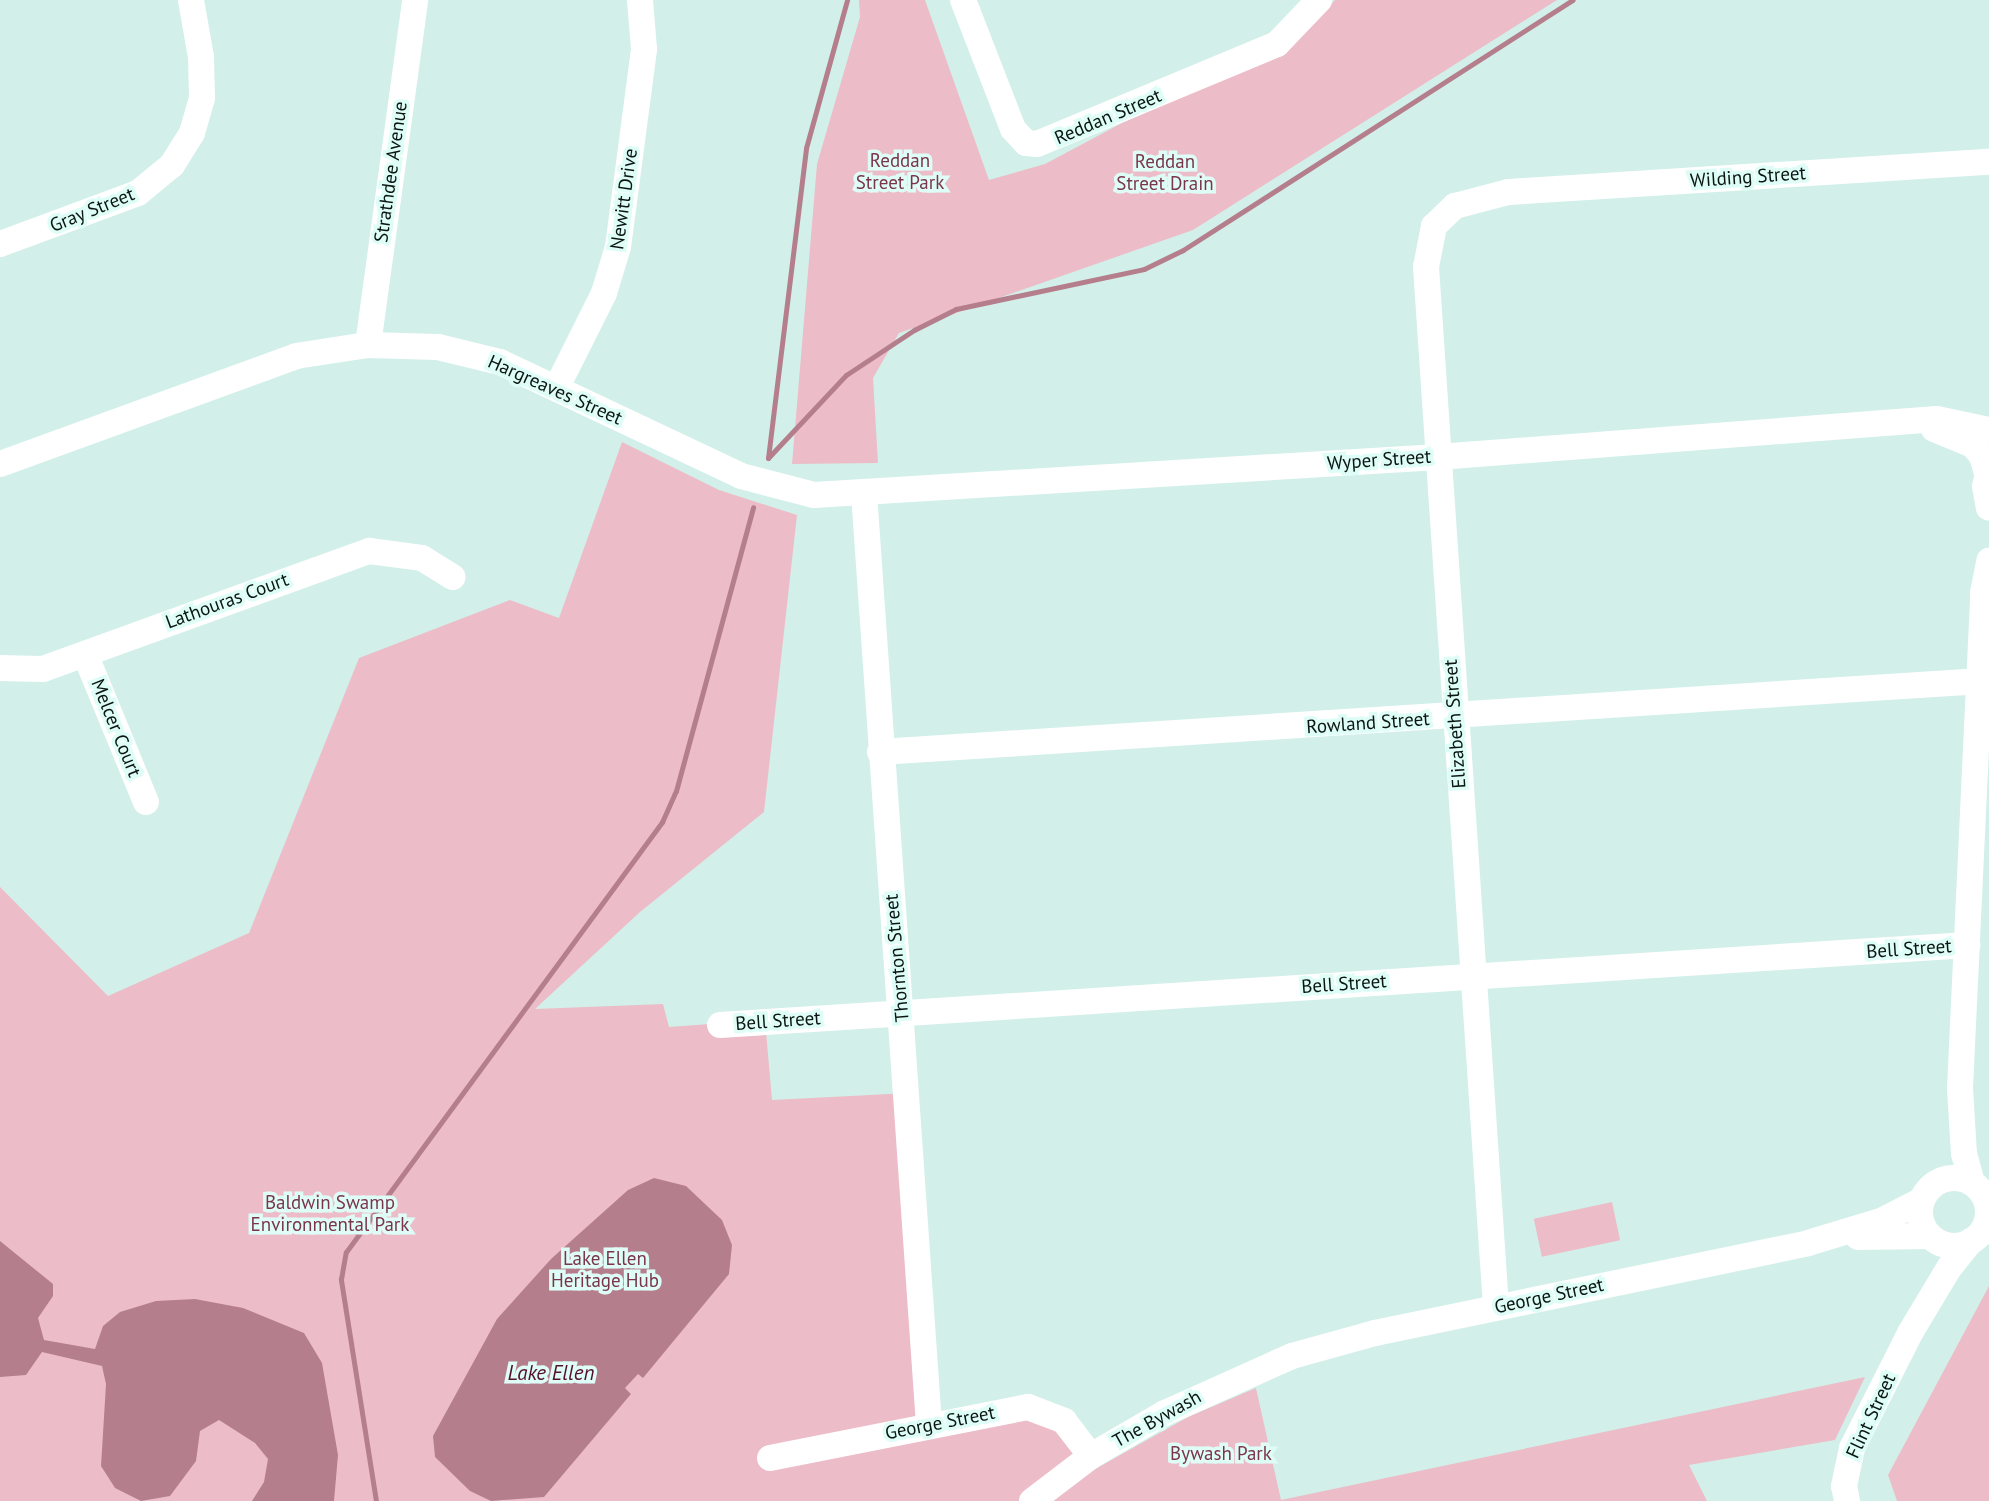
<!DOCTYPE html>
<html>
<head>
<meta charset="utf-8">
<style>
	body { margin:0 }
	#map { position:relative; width:1989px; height:1501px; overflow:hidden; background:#d2f0e9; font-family:"PT Sans",sans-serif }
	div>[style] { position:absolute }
	.green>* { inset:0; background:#ecbdc8; transform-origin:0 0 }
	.water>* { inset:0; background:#b57e8c }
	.stream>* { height:5px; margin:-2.5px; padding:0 2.5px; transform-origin:2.5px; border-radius:2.5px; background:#b57e8c }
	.minor>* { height:26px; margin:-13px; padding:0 13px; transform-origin:13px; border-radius:13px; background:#fff }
	.minor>.ring { margin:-13px; padding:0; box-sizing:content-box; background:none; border:26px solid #fff; border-radius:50% }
	span { translate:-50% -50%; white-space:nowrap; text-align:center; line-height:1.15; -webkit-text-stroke:7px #dffdf7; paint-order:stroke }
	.street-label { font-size:19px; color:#0b1613 }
	.park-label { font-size:19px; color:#7b354a }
	.water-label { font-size:21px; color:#55112a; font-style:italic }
</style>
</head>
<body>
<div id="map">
	<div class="green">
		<i style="clip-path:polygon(859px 0,925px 0,989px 180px,1045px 164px,1122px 123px,1288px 50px,1335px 0,1557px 0,1193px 230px,899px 333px,873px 378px,878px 463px,792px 464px,817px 164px,860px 17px)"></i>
		<i style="clip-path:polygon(622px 442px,719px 490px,797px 515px,764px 812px,640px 912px,535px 1009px,663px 1004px,669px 1027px,765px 1020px,772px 1100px,909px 1093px,930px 1421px,1028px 1406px,1092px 1454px,1031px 1501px,0 1501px,0 887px,108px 996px,249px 933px,359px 658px,510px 600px,559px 618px)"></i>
		<i style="left:1612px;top:1202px;width:39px;height:80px;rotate:78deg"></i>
		<i style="clip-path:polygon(1989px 1286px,1989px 1501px,1897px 1501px,1888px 1475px)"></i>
		<i style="clip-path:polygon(1865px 1377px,1835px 1440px,1689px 1465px,1707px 1501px,1048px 1501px,1065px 1486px,1188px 1417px,1256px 1388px,1281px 1500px)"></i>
	</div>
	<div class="water">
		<i style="clip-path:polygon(654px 1178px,686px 1186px,722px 1220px,732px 1245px,729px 1274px,643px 1378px,638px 1374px,625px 1388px,631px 1394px,544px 1497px,491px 1501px,470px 1491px,435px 1457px,433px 1436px,497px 1319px,551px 1259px,628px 1190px)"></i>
		<i style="clip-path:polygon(0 1241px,53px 1284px,53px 1296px,38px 1318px,44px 1340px,95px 1349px,103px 1326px,120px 1312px,156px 1301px,195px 1299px,243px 1308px,304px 1333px,322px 1363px,338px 1455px,334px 1501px,252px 1501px,264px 1482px,268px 1459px,255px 1443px,219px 1420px,200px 1431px,196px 1461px,170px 1496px,141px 1501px,115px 1488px,101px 1466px,106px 1384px,102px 1366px,42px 1352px,26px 1375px,0 1377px)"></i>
	</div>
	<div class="stream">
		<i style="left:768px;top:458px;width:114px;rotate:-46.8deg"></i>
		<i style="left:846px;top:375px;width:82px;rotate:-33.5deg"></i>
		<i style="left:914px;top:330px;width:47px;rotate:-26.6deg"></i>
		<i style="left:956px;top:309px;width:192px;rotate:-12deg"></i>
		<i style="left:1144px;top:269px;width:43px;rotate:-26deg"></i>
		<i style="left:1183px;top:250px;width:463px;rotate:-32.7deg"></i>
		<i style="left:768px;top:458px;width:312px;rotate:-83deg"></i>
		<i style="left:806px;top:148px;width:154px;rotate:-74.5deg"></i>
		<i style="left:376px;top:1501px;width:225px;rotate:-99deg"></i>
		<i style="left:341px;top:1279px;width:27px;rotate:-80deg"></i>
		<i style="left:346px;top:1252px;width:534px;rotate:-53.69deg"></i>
		<i style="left:662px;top:822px;width:34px;rotate:-66deg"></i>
		<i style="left:676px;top:791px;width:294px;rotate:-74.8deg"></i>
	</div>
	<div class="minor">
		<i style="left:963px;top:0;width:138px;rotate:68.8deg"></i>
		<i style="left:1013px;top:129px;width:19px;rotate:47deg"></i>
		<i style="left:1026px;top:143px;width:11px;rotate:5deg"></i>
		<i style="left:1037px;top:144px;width:260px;rotate:-22.6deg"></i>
		<i style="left:1277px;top:44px;width:61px;rotate:-46.3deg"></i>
		<i style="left:0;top:244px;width:147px;rotate:-20.3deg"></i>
		<i style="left:138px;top:193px;width:44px;rotate:-39.5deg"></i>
		<i style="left:172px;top:165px;width:38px;rotate:-58deg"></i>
		<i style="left:192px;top:133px;width:36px;rotate:-74deg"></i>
		<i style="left:202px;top:98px;width:41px;rotate:-91.4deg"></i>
		<i style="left:201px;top:57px;width:58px;rotate:-100deg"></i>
		<i style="left:368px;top:345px;width:348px;rotate:-82.2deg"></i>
		<i style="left:557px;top:387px;width:105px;rotate:-63.4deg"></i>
		<i style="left:604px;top:293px;width:48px;rotate:-73.1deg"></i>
		<i style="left:618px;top:247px;width:200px;rotate:-82.5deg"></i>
		<i style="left:644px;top:49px;width:49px;rotate:-94.7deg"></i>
		<i style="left:1934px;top:429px;width:42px;rotate:22.3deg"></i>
		<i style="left:1973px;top:445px;width:14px;rotate:51deg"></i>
		<i style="left:1982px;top:456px;width:19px;rotate:74deg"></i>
		<i style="left:0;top:464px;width:315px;rotate:-20deg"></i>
		<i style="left:296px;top:356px;width:73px;rotate:-8.7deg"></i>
		<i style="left:368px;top:345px;width:70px;rotate:1.6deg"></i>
		<i style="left:438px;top:347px;width:64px;rotate:13.6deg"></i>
		<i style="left:500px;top:362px;width:267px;rotate:25.3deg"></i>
		<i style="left:741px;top:476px;width:75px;rotate:14.6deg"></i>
		<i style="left:814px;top:495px;width:625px;rotate:-3.48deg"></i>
		<i style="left:1438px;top:457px;width:500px;rotate:-4.35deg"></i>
		<i style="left:1937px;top:419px;width:53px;rotate:11.9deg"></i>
		<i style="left:1989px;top:469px;width:17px;rotate:103deg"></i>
		<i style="left:1985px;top:486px;width:22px;rotate:80deg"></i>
		<i style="left:864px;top:493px;width:933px;rotate:86.01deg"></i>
		<i style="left:85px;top:654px;width:160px;rotate:67.6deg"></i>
		<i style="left:0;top:668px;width:43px;rotate:1.3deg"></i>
		<i style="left:43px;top:669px;width:347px;rotate:-19.9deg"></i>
		<i style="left:369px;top:551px;width:53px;rotate:7.5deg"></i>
		<i style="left:422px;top:558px;width:36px;rotate:32deg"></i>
		<i style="left:880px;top:752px;width:1104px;rotate:-3.69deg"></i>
		<i style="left:720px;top:1025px;width:1250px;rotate:-3.67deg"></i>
		<i class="ring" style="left:1920px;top:1178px;width:42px;height:42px"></i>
		<i style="left:1972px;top:1183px;width:30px;rotate:-105deg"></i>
		<i style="left:1964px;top:1154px;width:66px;rotate:-93.5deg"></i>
		<i style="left:1960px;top:1088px;width:496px;rotate:-87.3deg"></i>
		<i style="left:1983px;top:593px;width:33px;rotate:-79deg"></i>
		<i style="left:1858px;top:1237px;width:72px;rotate:-0.8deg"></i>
		<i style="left:1496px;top:1307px;width:1042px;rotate:-93.85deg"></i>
		<i style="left:1426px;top:267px;width:42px;rotate:-79deg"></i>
		<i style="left:1434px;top:226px;width:29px;rotate:-44deg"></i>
		<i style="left:1455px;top:206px;width:55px;rotate:-14.8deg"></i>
		<i style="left:1508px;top:192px;width:482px;rotate:-3.6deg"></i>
		<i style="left:770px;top:1458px;width:263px;rotate:-11.2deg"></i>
		<i style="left:1028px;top:1407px;width:39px;rotate:21deg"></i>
		<i style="left:1064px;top:1421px;width:44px;rotate:52.4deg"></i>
		<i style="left:1032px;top:1501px;width:74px;rotate:-37.3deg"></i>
		<i style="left:1091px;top:1456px;width:86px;rotate:-30.2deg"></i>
		<i style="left:1165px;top:1413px;width:139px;rotate:-24.2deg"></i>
		<i style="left:1292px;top:1356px;width:86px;rotate:-15.5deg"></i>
		<i style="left:1375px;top:1333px;width:442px;rotate:-11.7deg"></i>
		<i style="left:1808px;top:1243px;width:76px;rotate:-16.8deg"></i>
		<i style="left:1881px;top:1221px;width:46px;rotate:-27.1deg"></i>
		<i style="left:1847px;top:1501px;width:15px;rotate:-101deg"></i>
		<i style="left:1844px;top:1486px;width:39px;rotate:-78deg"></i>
		<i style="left:1852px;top:1448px;width:129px;rotate:-63.2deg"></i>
		<i style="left:1910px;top:1333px;width:76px;rotate:-59deg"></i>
		<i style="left:1949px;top:1268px;width:35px;rotate:-51deg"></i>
	</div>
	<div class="street-label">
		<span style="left:1108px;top:117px;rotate:-23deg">Reddan Street</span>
		<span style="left:391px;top:172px;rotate:-82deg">Strathdee Avenue</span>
		<span style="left:1748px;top:177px;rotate:-4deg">Wilding Street</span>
		<span style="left:624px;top:199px;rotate:-82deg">Newitt Drive</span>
		<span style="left:92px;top:210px;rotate:-22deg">Gray Street</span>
		<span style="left:555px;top:390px;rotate:24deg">Hargreaves Street</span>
		<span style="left:1379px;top:460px;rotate:-4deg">Wyper Street</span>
		<span style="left:227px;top:601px;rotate:-20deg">Lathouras Court</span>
		<span style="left:1368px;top:723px;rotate:-4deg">Rowland Street</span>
		<span style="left:1455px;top:724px;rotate:-94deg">Elizabeth Street</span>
		<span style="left:116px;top:728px;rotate:68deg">Melcer Court</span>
		<span style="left:1909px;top:949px;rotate:-4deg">Bell Street</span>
		<span style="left:897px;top:958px;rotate:-95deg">Thornton Street</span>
		<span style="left:1344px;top:984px;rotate:-4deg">Bell Street</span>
		<span style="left:778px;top:1021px;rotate:-4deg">Bell Street</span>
		<span style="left:1549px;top:1296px;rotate:-12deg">George Street</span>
		<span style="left:1871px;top:1416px;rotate:-65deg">Flint Street</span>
		<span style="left:1157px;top:1419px;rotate:-29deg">The Bywash</span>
		<span style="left:940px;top:1423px;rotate:-11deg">George Street</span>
	</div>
	<div class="park-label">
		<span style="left:900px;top:172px">Reddan<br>Street Park</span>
		<span style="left:1165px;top:173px">Reddan<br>Street Drain</span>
		<span style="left:330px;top:1214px">Baldwin Swamp<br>Environmental Park</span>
		<span style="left:605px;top:1270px">Lake Ellen<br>Heritage Hub</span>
		<span style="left:1221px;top:1454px">Bywash Park</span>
	</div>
	<div class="water-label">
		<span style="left:551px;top:1373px">Lake Ellen</span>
	</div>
</div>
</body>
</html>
